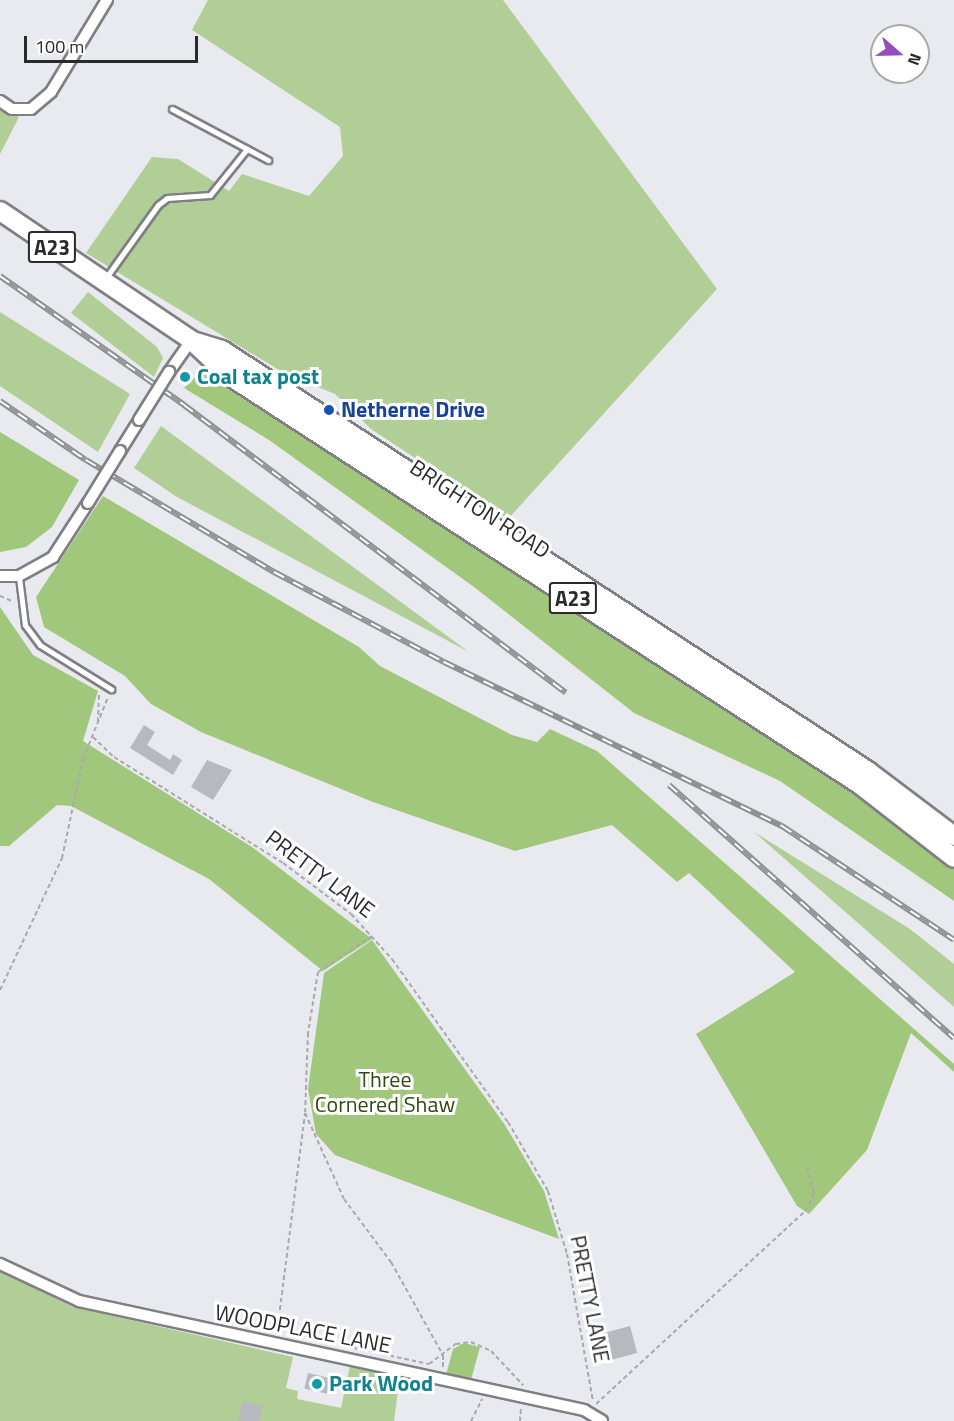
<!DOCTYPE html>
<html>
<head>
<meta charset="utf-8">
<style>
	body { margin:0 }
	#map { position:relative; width:954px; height:1421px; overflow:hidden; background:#e9eaef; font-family:"Titillium Web",sans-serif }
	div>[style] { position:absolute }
	.green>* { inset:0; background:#b0ce95 }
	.forest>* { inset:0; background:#a1c77c }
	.building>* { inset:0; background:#b8b9be; transform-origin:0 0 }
	.path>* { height:2px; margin-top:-1px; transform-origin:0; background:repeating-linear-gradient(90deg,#a8a9ad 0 4.5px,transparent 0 7.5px) }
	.roads { filter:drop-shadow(2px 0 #7f7f84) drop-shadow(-2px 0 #7f7f84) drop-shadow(0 2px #7f7f84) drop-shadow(0 -2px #7f7f84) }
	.lane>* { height:5px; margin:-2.5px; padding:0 2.5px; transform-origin:2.5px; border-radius:2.5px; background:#fff }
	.street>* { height:10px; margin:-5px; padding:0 5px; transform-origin:5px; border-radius:5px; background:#fff }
	.highway>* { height:18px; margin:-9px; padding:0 9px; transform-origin:9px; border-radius:9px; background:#fff }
	.rail>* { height:6px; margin-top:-3px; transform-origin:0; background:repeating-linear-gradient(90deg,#fff 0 11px,#8f9093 0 22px); box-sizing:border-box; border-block:2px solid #8f9093 }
	.bridges { filter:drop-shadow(2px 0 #7f7f84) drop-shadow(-2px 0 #7f7f84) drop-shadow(0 2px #7f7f84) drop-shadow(0 -2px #7f7f84) }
	.street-bridge>* { height:10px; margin:-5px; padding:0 5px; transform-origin:5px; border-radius:5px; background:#fff }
	.dots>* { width:16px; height:16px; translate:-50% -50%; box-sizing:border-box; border:3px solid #fff; border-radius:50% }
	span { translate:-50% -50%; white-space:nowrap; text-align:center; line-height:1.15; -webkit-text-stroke:6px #fff; paint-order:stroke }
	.shield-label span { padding:2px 4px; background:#fff; border:2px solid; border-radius:4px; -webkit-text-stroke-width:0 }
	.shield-label { font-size:21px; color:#2a2a2c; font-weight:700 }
	.culture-label { font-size:22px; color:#0d838f; font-weight:700 }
	.left { translate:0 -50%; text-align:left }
	.transit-label { font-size:22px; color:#164399; font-weight:700 }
	.street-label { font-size:22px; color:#2a2a2c }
	.park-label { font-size:22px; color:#314914 }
	.north { position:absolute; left:870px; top:24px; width:60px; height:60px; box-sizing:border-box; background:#fff; border:2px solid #aaaaab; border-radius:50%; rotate:110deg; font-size:16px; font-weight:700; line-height:24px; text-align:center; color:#2a2a2c }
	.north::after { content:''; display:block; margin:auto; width:21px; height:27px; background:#984dbf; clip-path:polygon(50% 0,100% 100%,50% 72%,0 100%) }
	.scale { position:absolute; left:24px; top:36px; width:174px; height:27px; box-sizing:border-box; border:3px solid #2a2a2c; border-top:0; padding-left:8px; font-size:18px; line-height:21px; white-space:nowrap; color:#2a2a2c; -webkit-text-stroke:4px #fff; paint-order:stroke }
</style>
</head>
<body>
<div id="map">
	<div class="green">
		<i style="clip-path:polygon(208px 0,503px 0,717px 289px,508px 519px,371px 429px,335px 394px,284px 373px,86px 253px,152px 157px,178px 159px,229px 191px,242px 174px,309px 196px,343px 156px,340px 127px,192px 30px)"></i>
		<i style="clip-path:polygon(0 108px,19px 117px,0 154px)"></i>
		<i style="clip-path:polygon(88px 292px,157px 347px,163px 358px,154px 377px,71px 313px)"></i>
		<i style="clip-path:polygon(0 312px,130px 394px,98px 452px,0 386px)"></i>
		<i style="clip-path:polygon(161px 426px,469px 652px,177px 497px,134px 468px)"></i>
		<i style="clip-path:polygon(754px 832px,910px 929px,954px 964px,954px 1007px)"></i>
		<i style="clip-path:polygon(0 1271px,73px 1307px,293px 1357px,286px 1388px,298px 1391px,297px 1399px,341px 1408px,350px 1366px,400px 1376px,394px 1421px,0 1421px)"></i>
	</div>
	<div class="forest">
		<i style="clip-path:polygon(201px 372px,853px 788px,954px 868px,954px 901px,780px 781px,634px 713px,474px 587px,269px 440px,184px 388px)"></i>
		<i style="clip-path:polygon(0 432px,79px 480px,52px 527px,26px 547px,0 552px)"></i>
		<i style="clip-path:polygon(103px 496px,359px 647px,380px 666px,512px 735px,537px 742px,550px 729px,597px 751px,954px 1064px,954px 1072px,911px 1033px,867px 1150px,809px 1214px,797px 1206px,696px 1034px,795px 972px,689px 873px,677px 882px,612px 825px,515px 851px,373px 802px,201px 732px,151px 704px,125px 676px,44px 627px,36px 597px)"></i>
		<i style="clip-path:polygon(0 607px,33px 655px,98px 691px,83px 741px,252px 847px,372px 939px,323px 971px,209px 879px,71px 806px,57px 805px,9px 846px,0 846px)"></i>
		<i style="clip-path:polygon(372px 940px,505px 1125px,544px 1191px,559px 1239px,335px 1155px,316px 1134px,308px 1089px,324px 973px)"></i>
		<i style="clip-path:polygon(464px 1343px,480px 1347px,471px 1380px,446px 1375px,453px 1349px)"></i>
	</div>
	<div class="building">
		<i style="clip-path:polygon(144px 725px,155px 732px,147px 745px,170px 760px,173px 754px,182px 760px,173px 775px,130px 748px)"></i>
		<i style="clip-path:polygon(207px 760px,232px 770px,213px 800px,191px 787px)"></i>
		<i style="left:630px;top:1326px;width:28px;height:27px;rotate:75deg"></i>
		<i style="left:308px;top:1373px;width:23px;height:16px;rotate:13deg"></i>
		<i style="clip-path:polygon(243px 1401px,263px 1406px,259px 1421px,238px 1421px)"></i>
	</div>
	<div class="path">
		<i style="left:0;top:596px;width:15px;rotate:23deg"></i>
		<i style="left:98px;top:722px;width:30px;rotate:-88deg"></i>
		<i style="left:93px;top:737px;width:29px;rotate:44deg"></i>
		<i style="left:114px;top:757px;width:199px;rotate:32.1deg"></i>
		<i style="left:283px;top:863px;width:85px;rotate:36.9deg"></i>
		<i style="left:351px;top:914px;width:61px;rotate:47.7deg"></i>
		<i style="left:392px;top:959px;width:200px;rotate:54.6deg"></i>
		<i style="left:508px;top:1122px;width:80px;rotate:59.9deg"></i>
		<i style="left:548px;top:1191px;width:66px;rotate:73.2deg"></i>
		<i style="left:567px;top:1254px;width:150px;rotate:80deg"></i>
		<i style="left:372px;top:936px;width:65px;rotate:146.3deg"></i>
		<i style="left:318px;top:972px;width:62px;rotate:99.3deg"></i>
		<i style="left:308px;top:1033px;width:80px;rotate:92.1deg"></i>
		<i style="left:305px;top:1113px;width:94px;rotate:65.6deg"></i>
		<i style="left:344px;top:1199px;width:79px;rotate:53.3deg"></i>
		<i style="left:391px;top:1262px;width:107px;rotate:60.8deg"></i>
		<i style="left:443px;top:1355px;width:15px;rotate:90deg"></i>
		<i style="left:0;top:990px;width:146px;rotate:-64.8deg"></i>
		<i style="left:62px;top:858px;width:101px;rotate:-78deg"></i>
		<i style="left:83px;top:759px;width:67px;rotate:-68deg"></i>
		<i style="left:277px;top:1332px;width:221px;rotate:-82.7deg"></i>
		<i style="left:331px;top:1343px;width:100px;rotate:12.1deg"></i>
		<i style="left:429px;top:1364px;width:34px;rotate:-37deg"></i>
		<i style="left:456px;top:1344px;width:15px;rotate:-8deg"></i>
		<i style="left:471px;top:1342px;width:22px;rotate:24deg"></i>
		<i style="left:491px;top:1351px;width:47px;rotate:46.7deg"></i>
		<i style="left:596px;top:1404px;width:284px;rotate:-42.7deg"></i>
		<i style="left:805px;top:1211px;width:20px;rotate:-63deg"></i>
		<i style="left:814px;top:1193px;width:27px;rotate:-105deg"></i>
		<i style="left:471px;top:1421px;width:25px;rotate:-63deg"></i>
		<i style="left:520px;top:1421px;width:15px;rotate:-86deg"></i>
	</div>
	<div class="roads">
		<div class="lane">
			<i style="left:172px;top:109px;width:109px;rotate:28deg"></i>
			<i style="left:105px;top:279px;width:91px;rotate:-54.4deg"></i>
			<i style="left:158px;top:205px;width:11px;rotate:-38deg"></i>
			<i style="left:167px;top:198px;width:43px;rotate:-4deg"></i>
			<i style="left:210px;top:195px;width:59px;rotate:-51.2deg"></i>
			<i style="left:19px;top:577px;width:48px;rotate:82.9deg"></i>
			<i style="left:25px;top:625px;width:25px;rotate:53deg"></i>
			<i style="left:40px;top:645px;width:84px;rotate:31.8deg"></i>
		</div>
		<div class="street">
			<i style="left:0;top:101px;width:14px;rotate:34deg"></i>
			<i style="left:12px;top:109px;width:19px"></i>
			<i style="left:31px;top:109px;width:26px;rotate:-40deg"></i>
			<i style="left:51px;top:92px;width:108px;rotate:-58.7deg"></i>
			<i style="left:169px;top:372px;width:39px;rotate:-55deg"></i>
			<i style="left:120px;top:451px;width:36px;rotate:-58deg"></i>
			<i style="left:0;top:576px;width:19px"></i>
			<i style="left:19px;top:576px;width:39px;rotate:-29deg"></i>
			<i style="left:53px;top:557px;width:64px;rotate:-57.1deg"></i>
			<i style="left:0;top:1264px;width:87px;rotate:25.1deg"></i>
			<i style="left:79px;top:1301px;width:517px;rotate:12.18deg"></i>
			<i style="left:584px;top:1410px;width:21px;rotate:31deg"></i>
		</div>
		<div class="highway">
			<i style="left:0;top:211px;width:230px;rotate:34deg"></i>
			<i style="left:191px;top:340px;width:51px;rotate:43.4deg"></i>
			<i style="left:228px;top:375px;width:752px;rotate:32.95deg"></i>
			<i style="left:859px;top:784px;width:120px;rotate:37.9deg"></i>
			<i style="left:193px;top:341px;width:30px;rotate:17deg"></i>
			<i style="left:222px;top:350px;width:771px;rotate:33.09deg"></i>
			<i style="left:868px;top:771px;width:108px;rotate:37.1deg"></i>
		</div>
	</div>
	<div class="rail">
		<i style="left:0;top:276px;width:225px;rotate:35deg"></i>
		<i style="left:184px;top:405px;width:478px;rotate:37deg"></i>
		<i style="left:0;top:401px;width:104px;rotate:34.5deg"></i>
		<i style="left:86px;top:460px;width:219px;rotate:30.8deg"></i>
		<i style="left:274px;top:572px;width:192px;rotate:27.9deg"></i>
		<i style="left:444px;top:662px;width:376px;rotate:25.9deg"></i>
		<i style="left:782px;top:826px;width:206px;rotate:33.5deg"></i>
		<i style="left:669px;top:785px;width:381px;rotate:41.6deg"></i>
	</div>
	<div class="bridges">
		<div class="street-bridge">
			<i style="left:139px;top:420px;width:57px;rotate:-58deg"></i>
			<i style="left:88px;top:503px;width:61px;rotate:-58.4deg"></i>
		</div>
	</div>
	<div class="dots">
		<i style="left:185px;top:377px;background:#0f9aa8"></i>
		<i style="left:329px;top:410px;background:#1a4fb4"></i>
		<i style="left:317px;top:1384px;background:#0f9aa8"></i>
	</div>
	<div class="shield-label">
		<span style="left:52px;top:247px">A23</span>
		<span style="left:573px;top:598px">A23</span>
	</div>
	<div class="culture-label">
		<span class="left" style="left:197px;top:377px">Coal tax post</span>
		<span class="left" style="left:329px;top:1384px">Park Wood</span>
	</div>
	<div class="transit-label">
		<span class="left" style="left:341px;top:410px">Netherne Drive</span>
	</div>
	<div class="street-label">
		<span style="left:480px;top:509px;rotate:33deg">BRIGHTON ROAD</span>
		<span style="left:320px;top:874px;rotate:37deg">PRETTY LANE</span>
		<span style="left:590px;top:1299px;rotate:79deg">PRETTY LANE</span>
		<span style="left:303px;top:1329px;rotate:11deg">WOODPLACE LANE</span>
	</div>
	<div class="park-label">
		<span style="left:385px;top:1092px">Three<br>Cornered Shaw</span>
	</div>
	<div class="north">N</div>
	<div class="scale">100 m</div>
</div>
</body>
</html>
